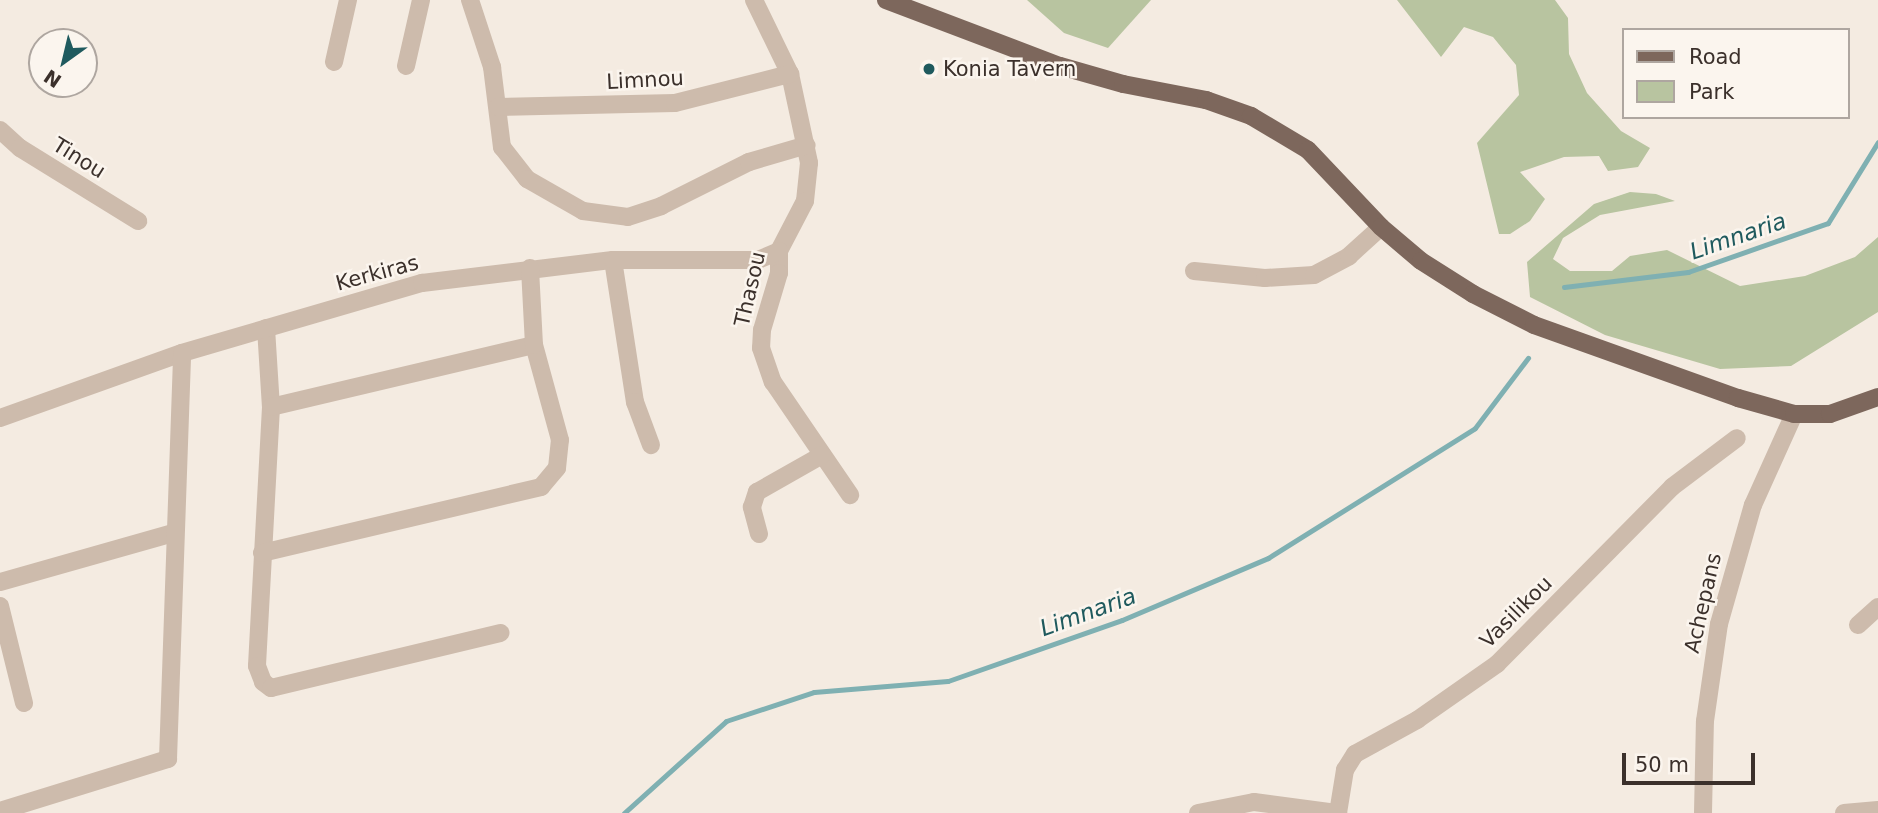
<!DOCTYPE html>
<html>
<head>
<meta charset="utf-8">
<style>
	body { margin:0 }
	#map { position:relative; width:1878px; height:813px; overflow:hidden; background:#f4ebe1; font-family:"DejaVu Sans",sans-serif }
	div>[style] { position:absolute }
	.green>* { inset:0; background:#b8c4a0 }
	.stream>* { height:5px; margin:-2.5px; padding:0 2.5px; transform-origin:2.5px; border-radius:2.5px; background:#7fb0b2 }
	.minor>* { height:18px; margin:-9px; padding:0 9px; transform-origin:9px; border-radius:9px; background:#cdbbac }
	.major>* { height:18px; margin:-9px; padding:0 9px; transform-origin:9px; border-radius:9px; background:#7d675c }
	.dots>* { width:19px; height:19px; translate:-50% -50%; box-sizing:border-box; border:4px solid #fbf5ee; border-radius:50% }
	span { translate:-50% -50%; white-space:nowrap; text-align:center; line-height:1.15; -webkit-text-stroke:5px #fbf5ee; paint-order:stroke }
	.poi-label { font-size:21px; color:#3b302b }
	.left { translate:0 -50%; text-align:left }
	.street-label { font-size:21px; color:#3b302b }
	.water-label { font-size:23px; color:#1f5a5e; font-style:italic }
	.legend { position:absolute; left:1622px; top:28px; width:228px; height:91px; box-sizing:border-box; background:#fbf5ee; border:2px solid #aea6a0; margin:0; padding:9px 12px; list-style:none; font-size:21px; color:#3b302b }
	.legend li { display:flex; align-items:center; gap:14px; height:35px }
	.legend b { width:35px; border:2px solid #aea6a0 }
	.north { position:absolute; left:28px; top:28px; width:70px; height:70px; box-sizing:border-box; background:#fbf5ee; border:2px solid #aea6a0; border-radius:50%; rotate:214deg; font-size:19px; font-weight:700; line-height:28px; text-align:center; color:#3b302b }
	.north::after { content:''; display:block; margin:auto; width:24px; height:32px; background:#1f5a5e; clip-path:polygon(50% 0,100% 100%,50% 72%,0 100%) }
	.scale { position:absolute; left:1622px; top:753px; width:133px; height:32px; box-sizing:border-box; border:4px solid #3b302b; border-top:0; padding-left:9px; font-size:21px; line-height:24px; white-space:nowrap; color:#3b302b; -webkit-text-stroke:5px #fbf5ee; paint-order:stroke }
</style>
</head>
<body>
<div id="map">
	<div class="green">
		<i style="clip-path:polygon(1027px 0,1151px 0,1108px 48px,1064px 33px)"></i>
		<i style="clip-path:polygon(1397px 0,1555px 0,1568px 18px,1569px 54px,1587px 93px,1621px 131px,1650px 148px,1638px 167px,1608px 171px,1599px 156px,1564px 157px,1520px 172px,1545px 199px,1530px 221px,1510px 234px,1499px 234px,1477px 143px,1519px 95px,1516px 65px,1493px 37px,1464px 27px,1441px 57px)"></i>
		<i style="clip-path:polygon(1630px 192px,1656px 194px,1675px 201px,1600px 215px,1563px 238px,1553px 259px,1570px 271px,1612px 271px,1630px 256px,1667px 250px,1740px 286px,1805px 276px,1855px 257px,1878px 237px,1878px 312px,1791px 366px,1720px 369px,1605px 335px,1530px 297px,1527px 262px,1594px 204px)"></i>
	</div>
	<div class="stream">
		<i style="left:1564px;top:287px;width:125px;rotate:-6.9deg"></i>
		<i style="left:1688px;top:272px;width:148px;rotate:-19.3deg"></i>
		<i style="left:1828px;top:223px;width:95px;rotate:-58.3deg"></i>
		<i style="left:624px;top:813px;width:137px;rotate:-42deg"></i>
		<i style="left:726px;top:721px;width:93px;rotate:-18.2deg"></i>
		<i style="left:814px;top:692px;width:134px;rotate:-4.7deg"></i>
		<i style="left:948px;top:681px;width:184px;rotate:-19.3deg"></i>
		<i style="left:1122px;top:620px;width:159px;rotate:-23deg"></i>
		<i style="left:1268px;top:558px;width:244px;rotate:-32.1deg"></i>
		<i style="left:1475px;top:428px;width:88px;rotate:-52.9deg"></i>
	</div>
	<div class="minor">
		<i style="left:470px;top:0;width:71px;rotate:71.8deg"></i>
		<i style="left:492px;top:67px;width:81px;rotate:82.9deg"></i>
		<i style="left:502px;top:147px;width:41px;rotate:52deg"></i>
		<i style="left:527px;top:179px;width:64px;rotate:29.7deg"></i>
		<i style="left:583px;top:211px;width:45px;rotate:7.6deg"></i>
		<i style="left:628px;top:217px;width:35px;rotate:-18deg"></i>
		<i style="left:661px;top:206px;width:98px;rotate:-26.6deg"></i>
		<i style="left:749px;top:162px;width:60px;rotate:-16.3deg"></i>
		<i style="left:754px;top:0;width:82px;rotate:64.1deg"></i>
		<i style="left:790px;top:74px;width:91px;rotate:77.9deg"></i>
		<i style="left:809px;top:163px;width:38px;rotate:96deg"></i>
		<i style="left:805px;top:201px;width:56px;rotate:117.5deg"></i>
		<i style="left:779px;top:251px;width:22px;rotate:90deg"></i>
		<i style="left:779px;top:273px;width:59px;rotate:106.6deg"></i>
		<i style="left:762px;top:330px;width:18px;rotate:93deg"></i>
		<i style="left:761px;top:348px;width:36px;rotate:71deg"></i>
		<i style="left:773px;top:382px;width:137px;rotate:55.7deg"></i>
		<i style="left:334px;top:62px;width:64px;rotate:-77.3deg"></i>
		<i style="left:406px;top:66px;width:68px;rotate:-77.2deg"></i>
		<i style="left:498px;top:107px;width:177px;rotate:-1.3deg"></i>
		<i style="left:675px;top:103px;width:119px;rotate:-14.2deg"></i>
		<i style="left:0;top:130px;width:27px;rotate:42deg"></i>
		<i style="left:20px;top:148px;width:139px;rotate:31.7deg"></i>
		<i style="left:613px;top:260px;width:144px;rotate:81.2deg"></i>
		<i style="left:635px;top:402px;width:46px;rotate:69.6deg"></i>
		<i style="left:1194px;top:271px;width:71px;rotate:5.6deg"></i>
		<i style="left:1265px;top:278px;width:49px;rotate:-3.5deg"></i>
		<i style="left:1314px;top:275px;width:40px;rotate:-28deg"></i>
		<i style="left:1349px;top:256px;width:43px;rotate:-42.2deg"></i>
		<i style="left:266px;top:328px;width:79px;rotate:86.4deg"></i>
		<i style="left:271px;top:407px;width:259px;rotate:93.1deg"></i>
		<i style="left:257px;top:666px;width:17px;rotate:69deg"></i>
		<i style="left:263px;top:682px;width:10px;rotate:37deg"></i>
		<i style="left:271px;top:688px;width:236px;rotate:-13.5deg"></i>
		<i style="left:271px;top:407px;width:270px;rotate:-13.3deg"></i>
		<i style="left:0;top:418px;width:193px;rotate:-19.7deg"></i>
		<i style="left:182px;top:353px;width:250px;rotate:-16.3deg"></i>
		<i style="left:422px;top:283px;width:192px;rotate:-6.9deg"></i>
		<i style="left:613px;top:260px;width:145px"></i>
		<i style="left:758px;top:260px;width:23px;rotate:-23deg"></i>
		<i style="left:759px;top:534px;width:28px;rotate:-105deg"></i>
		<i style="left:752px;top:507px;width:16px;rotate:-72deg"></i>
		<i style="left:757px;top:492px;width:75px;rotate:-29.6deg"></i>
		<i style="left:262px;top:553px;width:287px;rotate:-13.3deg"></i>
		<i style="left:541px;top:487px;width:25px;rotate:-50deg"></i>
		<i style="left:557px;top:468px;width:28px;rotate:-84deg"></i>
		<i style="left:560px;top:440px;width:98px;rotate:-105.3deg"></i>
		<i style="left:534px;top:345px;width:77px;rotate:-93deg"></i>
		<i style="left:0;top:582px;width:180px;rotate:-15.8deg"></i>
		<i style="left:0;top:606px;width:100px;rotate:76.1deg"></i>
		<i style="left:1858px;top:625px;width:27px;rotate:-42deg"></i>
		<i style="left:0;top:811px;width:176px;rotate:-17.2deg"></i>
		<i style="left:168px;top:759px;width:406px;rotate:-88deg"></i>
		<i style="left:1198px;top:813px;width:57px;rotate:-11.1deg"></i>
		<i style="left:1254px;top:802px;width:85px;rotate:7.5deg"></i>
		<i style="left:1338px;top:813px;width:44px;rotate:-80.8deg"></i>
		<i style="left:1345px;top:770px;width:19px;rotate:-58deg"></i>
		<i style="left:1355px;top:754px;width:71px;rotate:-28.7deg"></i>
		<i style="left:1417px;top:720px;width:98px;rotate:-35deg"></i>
		<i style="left:1497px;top:664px;width:249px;rotate:-45.3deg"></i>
		<i style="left:1672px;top:487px;width:81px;rotate:-37deg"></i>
		<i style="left:1703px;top:813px;width:92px;rotate:-88.8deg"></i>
		<i style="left:1705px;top:721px;width:98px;rotate:-81.8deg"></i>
		<i style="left:1719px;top:624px;width:124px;rotate:-74.1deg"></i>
		<i style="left:1753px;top:505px;width:100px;rotate:-65.7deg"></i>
		<i style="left:1844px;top:813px;width:34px;rotate:-5deg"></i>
	</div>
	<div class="major">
		<i style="left:886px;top:0;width:186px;rotate:20.8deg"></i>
		<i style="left:1060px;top:66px;width:66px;rotate:15.9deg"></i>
		<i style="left:1123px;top:84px;width:85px;rotate:10.9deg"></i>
		<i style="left:1206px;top:100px;width:48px;rotate:19.6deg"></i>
		<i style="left:1251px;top:116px;width:66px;rotate:30.8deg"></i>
		<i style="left:1308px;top:150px;width:106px;rotate:46.5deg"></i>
		<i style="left:1381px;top:227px;width:52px;rotate:40.4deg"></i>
		<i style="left:1421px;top:261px;width:62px;rotate:32.4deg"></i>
		<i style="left:1473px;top:294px;width:68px;rotate:26.9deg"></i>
		<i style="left:1534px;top:325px;width:217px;rotate:19.7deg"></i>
		<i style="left:1738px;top:398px;width:58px;rotate:15.9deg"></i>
		<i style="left:1794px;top:414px;width:36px"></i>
		<i style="left:1830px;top:414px;width:51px;rotate:-19.5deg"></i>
	</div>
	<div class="dots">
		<i style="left:929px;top:69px;background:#1f5a5e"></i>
	</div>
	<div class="poi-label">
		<span class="left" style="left:943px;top:69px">Konia Tavern</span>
	</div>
	<div class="street-label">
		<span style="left:645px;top:80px;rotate:-3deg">Limnou</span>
		<span style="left:79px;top:158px;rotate:32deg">Tinou</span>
		<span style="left:377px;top:273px;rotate:-15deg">Kerkiras</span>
		<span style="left:750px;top:289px;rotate:-77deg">Thasou</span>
		<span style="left:1703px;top:603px;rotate:-77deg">Achepans</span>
		<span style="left:1516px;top:612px;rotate:-45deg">Vasilikou</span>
	</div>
	<div class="water-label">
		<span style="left:1738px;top:236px;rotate:-19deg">Limnaria</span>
		<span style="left:1088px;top:612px;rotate:-20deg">Limnaria</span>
	</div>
	<ul class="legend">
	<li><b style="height:9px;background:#7d675c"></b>Road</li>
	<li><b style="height:19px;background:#b8c4a0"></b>Park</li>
	</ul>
	<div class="north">N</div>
	<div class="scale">50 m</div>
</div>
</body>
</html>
